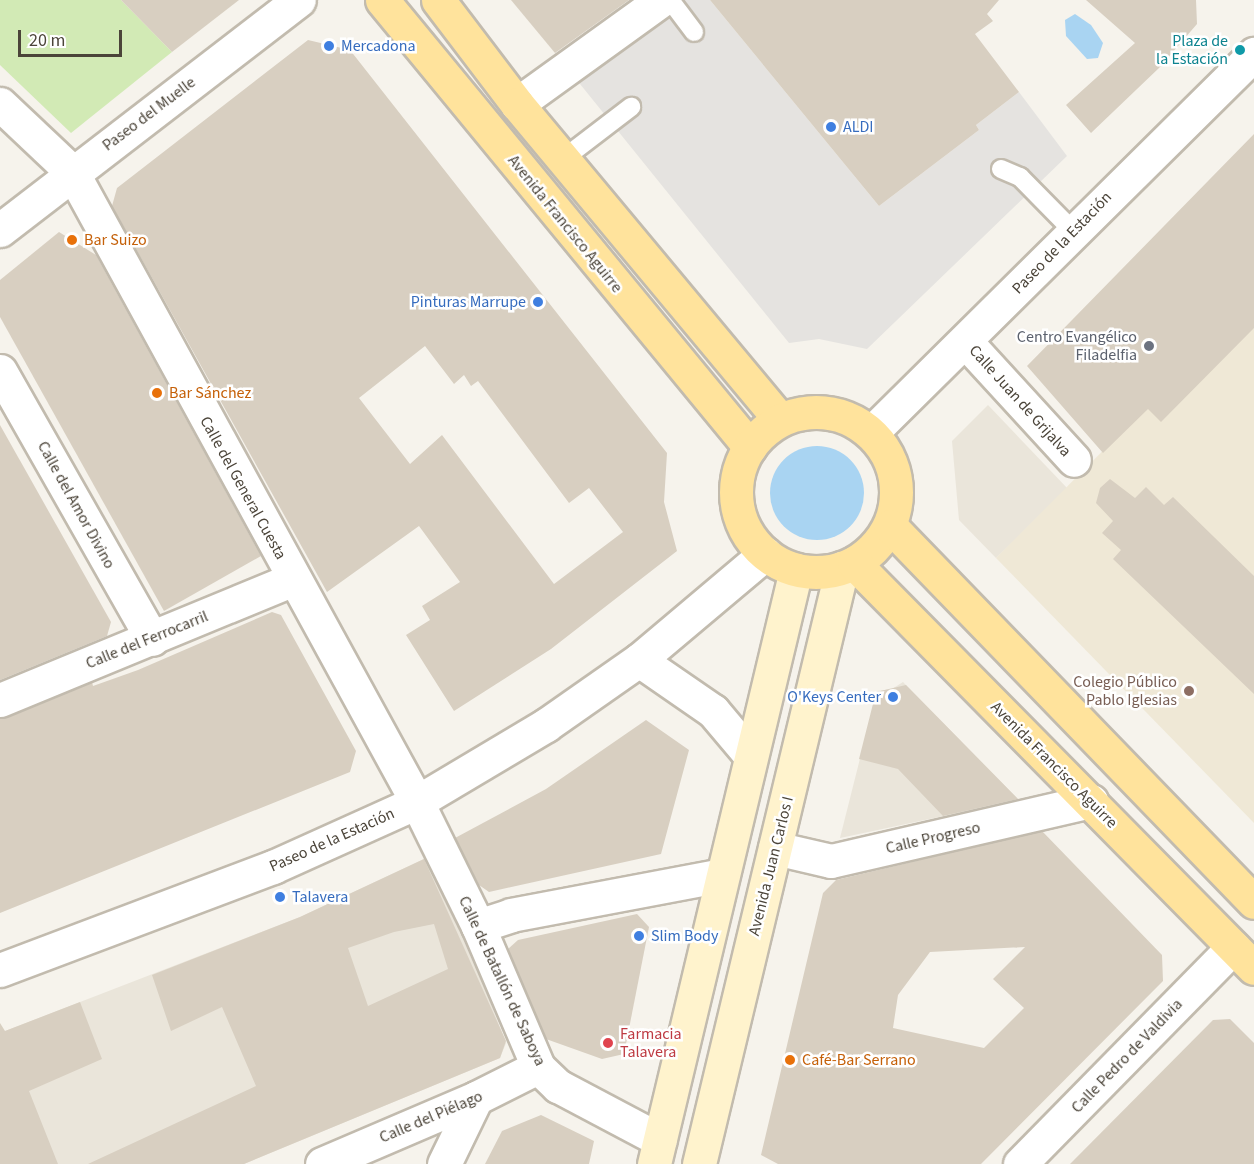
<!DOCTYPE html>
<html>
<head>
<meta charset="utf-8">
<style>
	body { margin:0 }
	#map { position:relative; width:1254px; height:1164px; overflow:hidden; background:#f6f3ec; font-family:"Source Sans 3",sans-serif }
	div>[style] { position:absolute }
	.residential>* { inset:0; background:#eae5da }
	.education>* { inset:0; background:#efe8d6 }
	.green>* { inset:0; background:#d2eab5 }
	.parking>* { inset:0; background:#e5e3e0 }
	.water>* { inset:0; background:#a9d4f2 }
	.round { border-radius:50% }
	.building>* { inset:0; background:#d8cfc1 }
	.roads { filter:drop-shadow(2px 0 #c2bbae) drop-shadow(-2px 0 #c2bbae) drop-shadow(0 2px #c2bbae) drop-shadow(0 -2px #c2bbae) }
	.lane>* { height:18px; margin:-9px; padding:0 9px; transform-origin:9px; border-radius:9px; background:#fff }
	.street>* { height:33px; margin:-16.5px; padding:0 16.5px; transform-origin:16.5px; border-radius:16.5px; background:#fff }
	.secondary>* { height:33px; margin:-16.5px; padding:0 16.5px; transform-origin:16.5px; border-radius:16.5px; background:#fff3cd }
	.primary>* { height:33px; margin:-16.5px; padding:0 16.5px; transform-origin:16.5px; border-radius:16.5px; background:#ffe39c }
	.primary>.ring { margin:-16.5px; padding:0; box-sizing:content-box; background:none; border:33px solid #ffe39c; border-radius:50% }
	.dots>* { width:16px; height:16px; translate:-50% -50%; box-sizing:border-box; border:3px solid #fff; border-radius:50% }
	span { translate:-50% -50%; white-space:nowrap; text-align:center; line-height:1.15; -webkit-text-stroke:5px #fff; paint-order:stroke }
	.culture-label { font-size:16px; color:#0d838f }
	.right { translate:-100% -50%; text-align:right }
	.shop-label { font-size:16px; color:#366cbe }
	.left { translate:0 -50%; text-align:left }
	.street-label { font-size:16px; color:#4b4439 }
	.food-label { font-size:16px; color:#c56008 }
	.worship-label { font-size:16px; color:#5b616d }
	.education-label { font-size:16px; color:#785e54 }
	.health-label { font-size:16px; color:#be3a42 }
	.scale { position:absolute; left:18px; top:30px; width:104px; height:27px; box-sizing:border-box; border:3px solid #4b4439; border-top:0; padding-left:8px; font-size:18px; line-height:21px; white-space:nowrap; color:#4b4439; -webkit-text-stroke:4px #fff; paint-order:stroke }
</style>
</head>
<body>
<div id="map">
	<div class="residential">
		<i style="clip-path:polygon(988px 405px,1068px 489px,996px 558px,959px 520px,952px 441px)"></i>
		<i style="clip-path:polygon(903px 682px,1019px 800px,840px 838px,877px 691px,892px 689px)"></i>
		<i style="clip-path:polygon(428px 857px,473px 962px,484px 958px,491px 1004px,506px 1043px,500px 1058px,244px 1164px,0 1164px,0 1033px,300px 917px)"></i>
	</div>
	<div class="education">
		<i style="clip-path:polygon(1254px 299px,1254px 823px,996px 558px)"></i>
	</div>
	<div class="green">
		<i style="clip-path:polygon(0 0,121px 0,172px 52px,71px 133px,0 65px)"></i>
	</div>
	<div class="parking">
		<i style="clip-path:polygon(682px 0,710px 0,879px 206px,979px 130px,976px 125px,1019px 92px,1067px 156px,867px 349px,819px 339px,789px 343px,576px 79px)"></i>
	</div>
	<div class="water">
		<i style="clip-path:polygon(1075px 14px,1091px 25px,1103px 43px,1098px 58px,1087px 59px,1066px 36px,1065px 20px)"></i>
		<i class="round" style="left:770px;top:446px;width:94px;height:94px"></i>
	</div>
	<div class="building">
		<i style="clip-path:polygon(121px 0,239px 0,172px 52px)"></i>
		<i style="clip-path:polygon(511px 0,629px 0,555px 53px)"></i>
		<i style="clip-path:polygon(710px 0,999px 0,987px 14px,993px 21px,975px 34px,1019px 92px,976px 125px,979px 130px,879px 206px)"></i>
		<i style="clip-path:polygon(1086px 0,1196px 0,1197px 24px,1159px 68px,1091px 133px,1066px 105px,1135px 43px)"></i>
		<i style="clip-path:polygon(evenodd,308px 40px,350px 50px,667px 453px,664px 502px,677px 551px,551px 649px,454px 711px,406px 635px,430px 620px,422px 606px,460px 582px,419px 526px,327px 592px,112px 206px,117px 188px,308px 40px,425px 346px,454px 384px,464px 375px,471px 386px,478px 381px,569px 503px,589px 488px,623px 532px,554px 584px,442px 435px,410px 464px,359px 398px,425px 346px)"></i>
		<i style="clip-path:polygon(1254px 134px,1254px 328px,1161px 422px,1148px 409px,1103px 453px,1027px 366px)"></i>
		<i style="clip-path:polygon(59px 232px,96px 255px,261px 556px,164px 611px,0 317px,0 280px)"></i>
		<i style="clip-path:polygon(0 425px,111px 622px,107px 636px,0 680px)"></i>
		<i style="clip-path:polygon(1110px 479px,1135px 498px,1146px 487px,1164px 505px,1173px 497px,1254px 576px,1254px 694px,1113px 559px,1121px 550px,1102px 533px,1113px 521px,1096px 503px,1100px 488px)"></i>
		<i style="clip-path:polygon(272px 612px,281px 615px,356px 751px,350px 772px,0 913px,0 718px,92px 682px,93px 686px,138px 670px)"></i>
		<i style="clip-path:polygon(906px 685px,1018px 799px,943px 816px,898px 769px,859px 759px,876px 692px)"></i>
		<i style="clip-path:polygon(646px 720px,689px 750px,661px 854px,489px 892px,479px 885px,455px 838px,546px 789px)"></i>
		<i style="clip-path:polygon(evenodd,1042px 831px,1162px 955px,1163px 981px,981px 1164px,778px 1164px,761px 1155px,823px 893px,836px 880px,1042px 831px,1025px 947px,993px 979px,1024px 1008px,984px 1048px,893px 1028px,898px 995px,930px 952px,1025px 947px)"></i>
		<i style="clip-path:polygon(evenodd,424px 859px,506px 1041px,500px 1058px,244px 1164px,88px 1164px,256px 1086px,222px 1007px,171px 1031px,152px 975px,300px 917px,424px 859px,434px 924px,448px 969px,368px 1006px,348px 948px,394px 932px,434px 924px)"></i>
		<i style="clip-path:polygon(637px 914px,649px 927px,624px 1054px,602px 1059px,546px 1039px,508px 949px,518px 940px)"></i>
		<i style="clip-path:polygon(80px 1002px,102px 1059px,29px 1091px,58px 1164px,0 1164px,0 1023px,5px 1031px)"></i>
		<i style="clip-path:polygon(1230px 1019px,1254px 1043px,1254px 1164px,1070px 1164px,1213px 1020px)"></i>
		<i style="clip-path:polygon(541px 1115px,594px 1141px,589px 1164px,485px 1164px,502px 1131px)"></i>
	</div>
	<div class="roads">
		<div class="lane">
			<i style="left:670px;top:0;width:40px;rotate:53deg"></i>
			<i style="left:563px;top:159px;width:86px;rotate:-37.4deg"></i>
			<i style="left:1001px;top:169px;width:21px;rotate:23deg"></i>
			<i style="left:1020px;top:177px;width:77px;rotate:45.5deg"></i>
		</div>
		<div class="street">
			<i style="left:0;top:104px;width:99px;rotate:43.4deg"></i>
			<i style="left:72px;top:172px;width:718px;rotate:61.29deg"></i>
			<i style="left:417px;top:802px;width:138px;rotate:63.8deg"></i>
			<i style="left:478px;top:926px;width:153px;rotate:66.9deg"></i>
			<i style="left:538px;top:1067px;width:28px;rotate:44deg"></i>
			<i style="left:558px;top:1086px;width:115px;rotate:27.9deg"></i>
			<i style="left:517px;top:104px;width:178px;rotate:-35.8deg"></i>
			<i style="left:0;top:230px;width:377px;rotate:-37.6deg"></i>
			<i style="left:965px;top:341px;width:161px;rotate:47.5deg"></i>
			<i style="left:0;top:371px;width:308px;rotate:60.4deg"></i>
			<i style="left:871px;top:433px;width:539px;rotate:-44.7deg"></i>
			<i style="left:639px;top:660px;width:90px;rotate:34.6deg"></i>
			<i style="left:713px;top:711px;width:57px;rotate:49.9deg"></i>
			<i style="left:0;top:700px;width:317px;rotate:-22.4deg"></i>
			<i style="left:775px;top:848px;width:57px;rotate:13.1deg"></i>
			<i style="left:831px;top:861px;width:267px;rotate:-13deg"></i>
			<i style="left:478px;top:926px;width:35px;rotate:-18deg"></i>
			<i style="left:511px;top:915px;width:215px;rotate:-10.7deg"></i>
			<i style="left:0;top:970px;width:292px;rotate:-20.7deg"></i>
			<i style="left:273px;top:867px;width:158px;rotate:-24.3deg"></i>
			<i style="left:417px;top:802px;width:150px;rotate:-30.8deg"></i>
			<i style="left:546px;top:725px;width:113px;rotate:-35deg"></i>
			<i style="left:639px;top:660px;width:165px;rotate:-40.1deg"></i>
			<i style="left:322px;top:1164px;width:168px;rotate:-23.2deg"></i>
			<i style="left:476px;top:1098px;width:69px;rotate:-26.6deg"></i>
			<i style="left:444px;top:1164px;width:73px;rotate:-64.1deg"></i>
			<i style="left:1020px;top:1164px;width:304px;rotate:-45.5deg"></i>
		</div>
		<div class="secondary">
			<i style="left:654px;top:1164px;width:611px;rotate:-76.56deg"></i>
			<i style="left:699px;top:1164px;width:613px;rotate:-76.51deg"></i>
		</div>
		<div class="primary">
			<i style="left:382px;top:0;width:579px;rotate:50.54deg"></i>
			<i style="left:438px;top:0;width:131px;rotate:52.8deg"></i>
			<i style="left:517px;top:104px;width:411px;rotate:50.2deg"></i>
			<i class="ring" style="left:736px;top:412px;width:127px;height:127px"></i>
			<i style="left:890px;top:526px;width:523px;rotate:45.93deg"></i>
			<i style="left:854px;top:563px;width:569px;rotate:45.36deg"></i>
		</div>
	</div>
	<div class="dots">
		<i style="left:329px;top:46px;background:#3f7fe0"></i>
		<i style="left:1240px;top:50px;background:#0f9aa8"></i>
		<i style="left:831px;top:127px;background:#3f7fe0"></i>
		<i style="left:72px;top:240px;background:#e8710a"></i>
		<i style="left:538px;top:302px;background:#3f7fe0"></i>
		<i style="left:1149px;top:346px;background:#6b7280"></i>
		<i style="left:157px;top:393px;background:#e8710a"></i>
		<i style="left:1189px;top:691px;background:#8d6e63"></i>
		<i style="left:893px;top:697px;background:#3f7fe0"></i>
		<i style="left:280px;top:897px;background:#3f7fe0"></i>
		<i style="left:639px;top:936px;background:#3f7fe0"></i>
		<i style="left:608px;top:1043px;background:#e0444e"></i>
		<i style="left:790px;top:1060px;background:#e8710a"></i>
	</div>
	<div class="culture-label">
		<span class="right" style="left:1228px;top:50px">Plaza de<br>la Estación</span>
	</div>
	<div class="shop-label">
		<span class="left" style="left:341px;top:46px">Mercadona</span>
		<span class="left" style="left:843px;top:127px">ALDI</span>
		<span class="right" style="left:526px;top:302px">Pinturas Marrupe</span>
		<span class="right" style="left:881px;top:697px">O'Keys Center</span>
		<span class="left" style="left:292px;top:897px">Talavera</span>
		<span class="left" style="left:651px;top:936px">Slim Body</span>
	</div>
	<div class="street-label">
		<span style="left:149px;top:114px;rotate:-37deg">Paseo del Muelle</span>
		<span style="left:565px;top:224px;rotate:51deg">Avenida Francisco Aguirre</span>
		<span style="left:1062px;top:243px;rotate:-46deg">Paseo de la Estación</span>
		<span style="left:1020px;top:401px;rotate:48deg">Calle Juan de Grijalva</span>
		<span style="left:243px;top:488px;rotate:61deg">Calle del General Cuesta</span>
		<span style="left:76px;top:505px;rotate:61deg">Calle del Amor Divino</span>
		<span style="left:147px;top:640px;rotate:-22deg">Calle del Ferrocarril</span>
		<span style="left:1054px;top:765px;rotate:45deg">Avenida Francisco Aguirre</span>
		<span style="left:933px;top:838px;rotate:-13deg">Calle Progreso</span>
		<span style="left:332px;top:840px;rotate:-24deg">Paseo de la Estación</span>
		<span style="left:771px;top:866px;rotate:-76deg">Avenida Juan Carlos I</span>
		<span style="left:502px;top:981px;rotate:65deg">Calle de Batallón de Saboya</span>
		<span style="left:1127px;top:1056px;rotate:-46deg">Calle Pedro de Valdivia</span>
		<span style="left:431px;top:1117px;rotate:-23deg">Calle del Piélago</span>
	</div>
	<div class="food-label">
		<span class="left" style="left:84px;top:240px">Bar Suizo</span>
		<span class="left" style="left:169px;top:393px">Bar Sánchez</span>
		<span class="left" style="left:802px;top:1060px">Café-Bar Serrano</span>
	</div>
	<div class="worship-label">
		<span class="right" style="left:1137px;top:346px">Centro Evangélico<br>Filadelfia</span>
	</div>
	<div class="education-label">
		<span class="right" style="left:1177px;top:691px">Colegio Público<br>Pablo Iglesias</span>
	</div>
	<div class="health-label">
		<span class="left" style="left:620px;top:1043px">Farmacia<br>Talavera</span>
	</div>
	<div class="scale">20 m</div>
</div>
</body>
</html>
